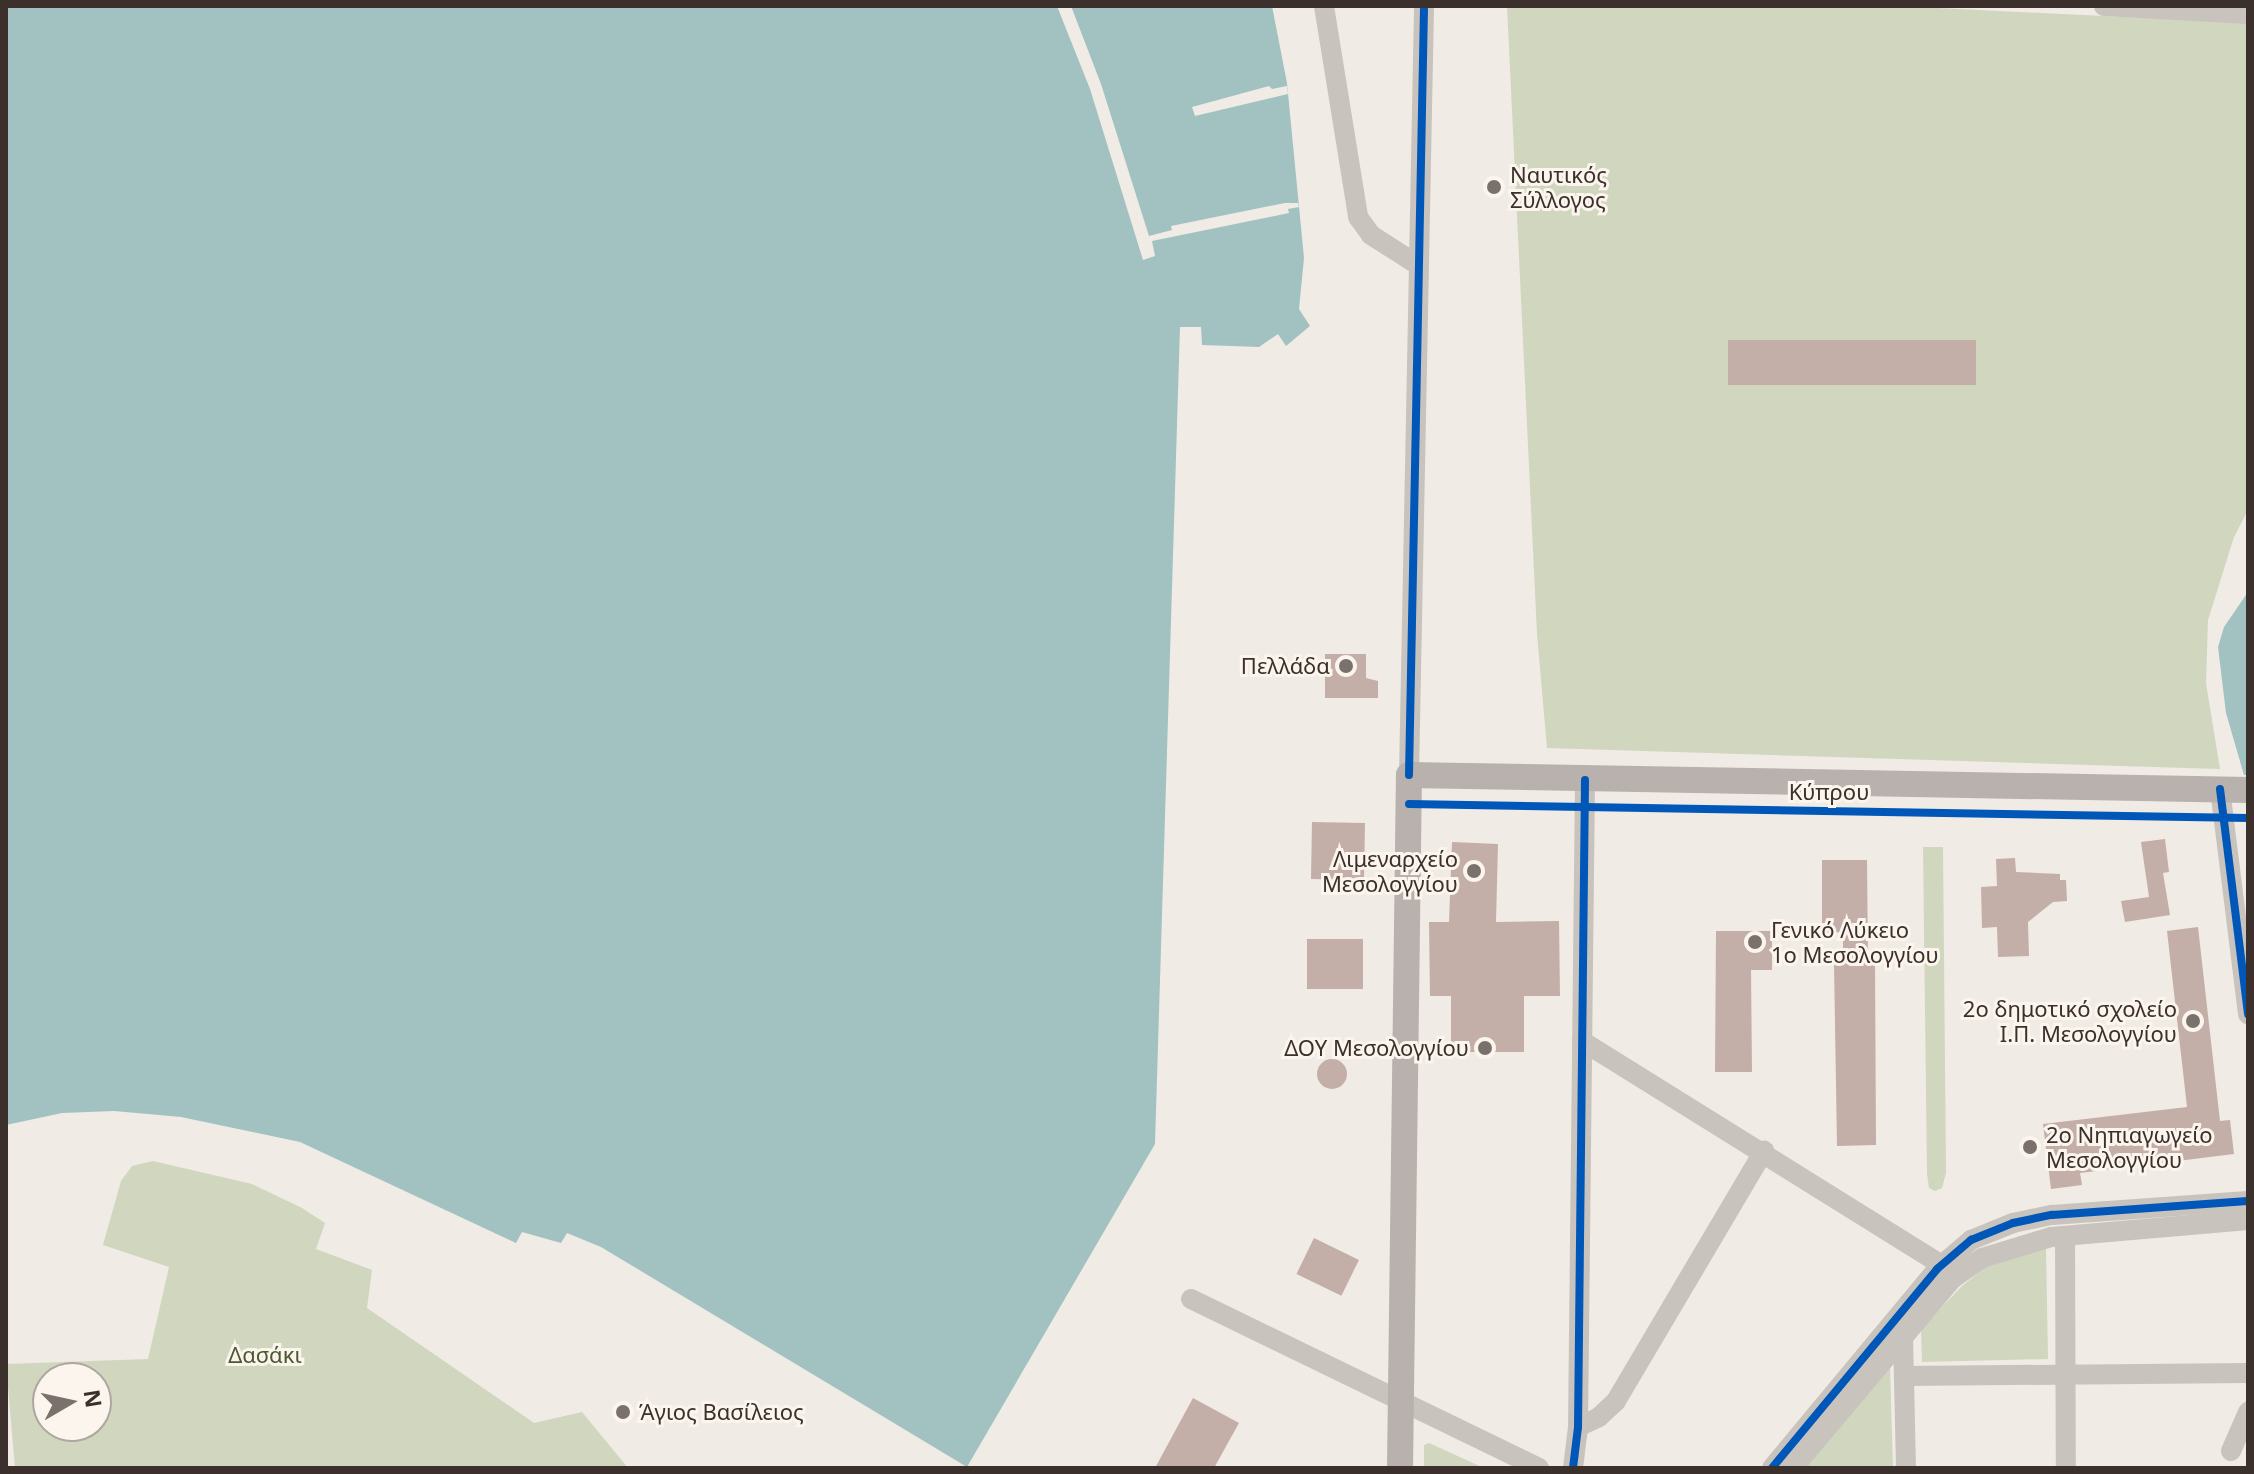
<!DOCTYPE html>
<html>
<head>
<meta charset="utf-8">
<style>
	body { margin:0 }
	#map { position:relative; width:2254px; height:1474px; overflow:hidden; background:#f0ebe5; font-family:"Noto Sans",sans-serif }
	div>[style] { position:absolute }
	.green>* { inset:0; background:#d1d6bf }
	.water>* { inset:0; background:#a1c2c1 }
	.pier>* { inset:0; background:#f0ebe5 }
	.building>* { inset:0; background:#c3afa7; transform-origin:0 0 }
	.round { border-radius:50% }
	.minor>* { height:20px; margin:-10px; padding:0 10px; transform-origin:10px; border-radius:10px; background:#c9c3be }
	.major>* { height:26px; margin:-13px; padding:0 13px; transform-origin:13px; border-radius:13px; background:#b8b1ad }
	.cycleway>* { height:8px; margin:-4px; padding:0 4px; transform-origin:4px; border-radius:4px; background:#0057b8 }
	.dots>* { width:22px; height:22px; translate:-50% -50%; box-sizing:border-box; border:4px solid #fbf5ee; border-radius:50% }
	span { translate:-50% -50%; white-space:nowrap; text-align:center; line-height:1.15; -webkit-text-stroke:6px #fbf5ee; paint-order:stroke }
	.poi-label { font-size:22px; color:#3b302b }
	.left { translate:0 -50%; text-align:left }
	.right { translate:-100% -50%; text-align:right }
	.street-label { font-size:22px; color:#3b302b }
	.park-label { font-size:22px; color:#4a5a2e }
	.frame { position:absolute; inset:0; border:8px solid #3b302b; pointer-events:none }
	.north { position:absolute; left:32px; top:1362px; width:80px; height:80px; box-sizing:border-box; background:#fbf5ee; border:2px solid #aea6a0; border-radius:50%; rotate:81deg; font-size:22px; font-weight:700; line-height:32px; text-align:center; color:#3b302b }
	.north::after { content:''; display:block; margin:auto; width:28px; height:36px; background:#7a716c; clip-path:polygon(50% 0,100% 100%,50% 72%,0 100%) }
</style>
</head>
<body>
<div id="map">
	<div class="green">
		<i style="clip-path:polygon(1507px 6px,1897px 6px,2248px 23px,2248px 510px,2234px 537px,2208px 620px,2206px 683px,2220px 769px,1547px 748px,1537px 634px)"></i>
		<i style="clip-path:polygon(1923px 847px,1943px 847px,1946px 1173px,1942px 1188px,1935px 1191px,1929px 1188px,1927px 1174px)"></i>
		<i style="clip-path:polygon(evenodd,153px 1161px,252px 1184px,302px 1208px,325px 1223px,316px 1249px,372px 1270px,367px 1308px,534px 1423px,582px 1412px,628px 1468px,15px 1468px,6px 1364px,148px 1359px,169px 1267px,103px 1245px,121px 1181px,132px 1166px,153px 1161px,48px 1378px,96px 1378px,96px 1426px,48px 1426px,48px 1378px)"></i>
		<i style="clip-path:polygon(2046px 1248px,2048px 1359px,1922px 1362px,1921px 1329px,1962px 1286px,1988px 1265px)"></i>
		<i style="clip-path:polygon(1890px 1366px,1893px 1468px,1805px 1468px)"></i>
		<i style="clip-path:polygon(1429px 1443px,1484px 1468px,1424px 1468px,1424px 1445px)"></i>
	</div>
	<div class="water">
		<i style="clip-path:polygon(6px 6px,1272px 6px,1287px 83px,1304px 258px,1299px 309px,1310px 326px,1286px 346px,1278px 334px,1259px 347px,1202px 345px,1201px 327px,1180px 327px,1155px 1144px,967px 1467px,601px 1247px,567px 1233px,561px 1243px,522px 1232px,516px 1243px,300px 1142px,181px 1117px,114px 1111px,62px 1113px,6px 1125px)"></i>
		<i style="clip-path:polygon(2248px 592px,2248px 775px,2244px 775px,2226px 713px,2218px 647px,2224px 627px)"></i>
	</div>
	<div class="pier">
		<i style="clip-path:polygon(1057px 6px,1071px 6px,1101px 84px,1149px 236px,1172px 230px,1171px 226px,1285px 203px,1298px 203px,1299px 207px,1288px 209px,1289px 213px,1152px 241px,1155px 256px,1143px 260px,1090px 89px)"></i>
		<i style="clip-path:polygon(1269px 86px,1272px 89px,1287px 86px,1288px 94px,1195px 116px,1192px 107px)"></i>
	</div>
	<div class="building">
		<i style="left:1728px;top:340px;width:248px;height:45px"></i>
		<i style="clip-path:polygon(1325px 654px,1366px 654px,1366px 678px,1378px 681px,1378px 698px,1325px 698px)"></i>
		<i style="left:1312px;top:822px;width:53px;height:57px;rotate:1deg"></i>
		<i style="clip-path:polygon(2165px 839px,2169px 872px,2163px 873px,2170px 915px,2125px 922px,2121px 901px,2149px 897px,2141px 842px)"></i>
		<i style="clip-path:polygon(1452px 842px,1498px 844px,1496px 922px,1559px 921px,1560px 996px,1524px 996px,1524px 1052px,1451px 1052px,1451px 996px,1430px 996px,1429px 922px,1449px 922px)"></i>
		<i style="clip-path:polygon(2015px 858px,2016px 872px,2060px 874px,2060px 880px,2066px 880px,2067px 901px,2053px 902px,2028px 922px,2029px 956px,1998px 957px,1997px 927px,1982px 928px,1981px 887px,1997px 886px,1996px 859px)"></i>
		<i style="clip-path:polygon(1822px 860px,1867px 860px,1868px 961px,1875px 961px,1876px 1145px,1837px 1146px,1834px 963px,1843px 963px,1843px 932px,1822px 933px)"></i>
		<i style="clip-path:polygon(2198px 927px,2220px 1121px,2230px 1120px,2234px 1154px,2080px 1173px,2082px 1185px,2051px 1189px,2043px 1124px,2187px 1107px,2167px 931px)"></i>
		<i style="clip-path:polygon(1716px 931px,1772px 931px,1772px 970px,1751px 970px,1752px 1072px,1715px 1072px)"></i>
		<i style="left:1307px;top:939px;width:56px;height:50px"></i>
		<i class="round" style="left:1317px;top:1059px;width:30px;height:30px"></i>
		<i style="left:1314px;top:1238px;width:50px;height:40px;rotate:26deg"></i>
		<i style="clip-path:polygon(1193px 1398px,1239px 1423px,1214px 1468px,1155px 1468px)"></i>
	</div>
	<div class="minor">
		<i style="left:1324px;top:6px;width:214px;rotate:80.8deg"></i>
		<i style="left:1358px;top:217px;width:22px;rotate:54deg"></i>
		<i style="left:1371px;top:235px;width:56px;rotate:32.6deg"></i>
		<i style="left:2104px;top:6px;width:144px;rotate:3.2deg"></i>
		<i style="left:1409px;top:775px;width:769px;rotate:-88.88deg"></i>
		<i style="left:2220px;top:789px;width:227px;rotate:82.9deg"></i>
		<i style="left:1582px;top:1041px;width:436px;rotate:31.9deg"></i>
		<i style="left:2065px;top:1236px;width:232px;rotate:89.8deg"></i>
		<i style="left:1191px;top:1299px;width:387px;rotate:25.9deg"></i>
		<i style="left:1903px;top:1336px;width:132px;rotate:88.7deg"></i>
		<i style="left:1905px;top:1376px;width:343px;rotate:-0.5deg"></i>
		<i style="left:1578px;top:1427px;width:23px;rotate:-25deg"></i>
		<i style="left:1599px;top:1417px;width:23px;rotate:-43deg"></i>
		<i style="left:1616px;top:1401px;width:291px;rotate:-59.4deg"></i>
		<i style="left:2231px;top:1451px;width:43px;rotate:-66.4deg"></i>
		<i style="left:1573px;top:1468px;width:41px;rotate:-83deg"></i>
		<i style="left:1578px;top:1427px;width:647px;rotate:-89.38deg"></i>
		<i style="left:1772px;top:1468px;width:259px;rotate:-50.3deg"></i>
		<i style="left:1937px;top:1269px;width:45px;rotate:-40.5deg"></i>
		<i style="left:1971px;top:1240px;width:45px;rotate:-22deg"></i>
		<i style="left:2013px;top:1223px;width:40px;rotate:-12deg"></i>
		<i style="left:2052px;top:1215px;width:196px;rotate:-4.1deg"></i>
		<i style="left:1793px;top:1468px;width:247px;rotate:-49.9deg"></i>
		<i style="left:1952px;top:1279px;width:37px;rotate:-35deg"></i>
		<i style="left:1982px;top:1258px;width:72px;rotate:-16.9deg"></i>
		<i style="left:2051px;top:1237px;width:198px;rotate:-4.9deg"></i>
	</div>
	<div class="major">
		<i style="left:1400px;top:1468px;width:693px;rotate:-89.26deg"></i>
		<i style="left:1409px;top:775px;width:839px;rotate:1.02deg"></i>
	</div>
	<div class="cycleway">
		<i style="left:1409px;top:775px;width:769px;rotate:-88.88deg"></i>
		<i style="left:2220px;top:789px;width:227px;rotate:82.9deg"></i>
		<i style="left:1409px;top:804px;width:839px;rotate:0.96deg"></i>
		<i style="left:1573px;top:1468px;width:41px;rotate:-83deg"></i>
		<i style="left:1578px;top:1427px;width:647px;rotate:-89.38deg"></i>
		<i style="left:1772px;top:1468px;width:259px;rotate:-50.3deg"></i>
		<i style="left:1937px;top:1269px;width:45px;rotate:-40.5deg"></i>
		<i style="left:1971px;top:1240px;width:45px;rotate:-22deg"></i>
		<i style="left:2013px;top:1223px;width:40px;rotate:-12deg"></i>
		<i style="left:2052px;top:1215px;width:196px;rotate:-4.1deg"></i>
	</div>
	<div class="dots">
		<i style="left:1494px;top:187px;background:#7a716c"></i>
		<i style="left:1346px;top:666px;background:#7a716c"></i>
		<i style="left:1474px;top:871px;background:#7a716c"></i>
		<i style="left:1755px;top:942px;background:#7a716c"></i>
		<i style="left:2193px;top:1021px;background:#7a716c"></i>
		<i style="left:1485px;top:1048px;background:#7a716c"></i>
		<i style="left:2030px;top:1147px;background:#7a716c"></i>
		<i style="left:623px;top:1412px;background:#7a716c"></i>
	</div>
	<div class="poi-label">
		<span class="left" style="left:1510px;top:187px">Ναυτικός<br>Σύλλογος</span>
		<span class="right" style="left:1330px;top:666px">Πελλάδα</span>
		<span class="right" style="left:1458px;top:871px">Λιμεναρχείο<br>Μεσολογγίου</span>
		<span class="left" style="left:1771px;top:942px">Γενικό Λύκειο<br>1ο Μεσολογγίου</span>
		<span class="right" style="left:2177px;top:1021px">2ο δημοτικό σχολείο<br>Ι.Π. Μεσολογγίου</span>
		<span class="right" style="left:1469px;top:1048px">ΔΟΥ Μεσολογγίου</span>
		<span class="left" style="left:2046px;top:1147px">2ο Νηπιαγωγείο<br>Μεσολογγίου</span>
		<span class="left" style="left:639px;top:1412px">Άγιος Βασίλειος</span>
	</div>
	<div class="street-label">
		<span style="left:1829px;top:792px">Κύπρου</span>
	</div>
	<div class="park-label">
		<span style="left:265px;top:1355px">Δασάκι</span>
	</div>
	<div class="frame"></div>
	<div class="north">N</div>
</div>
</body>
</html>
